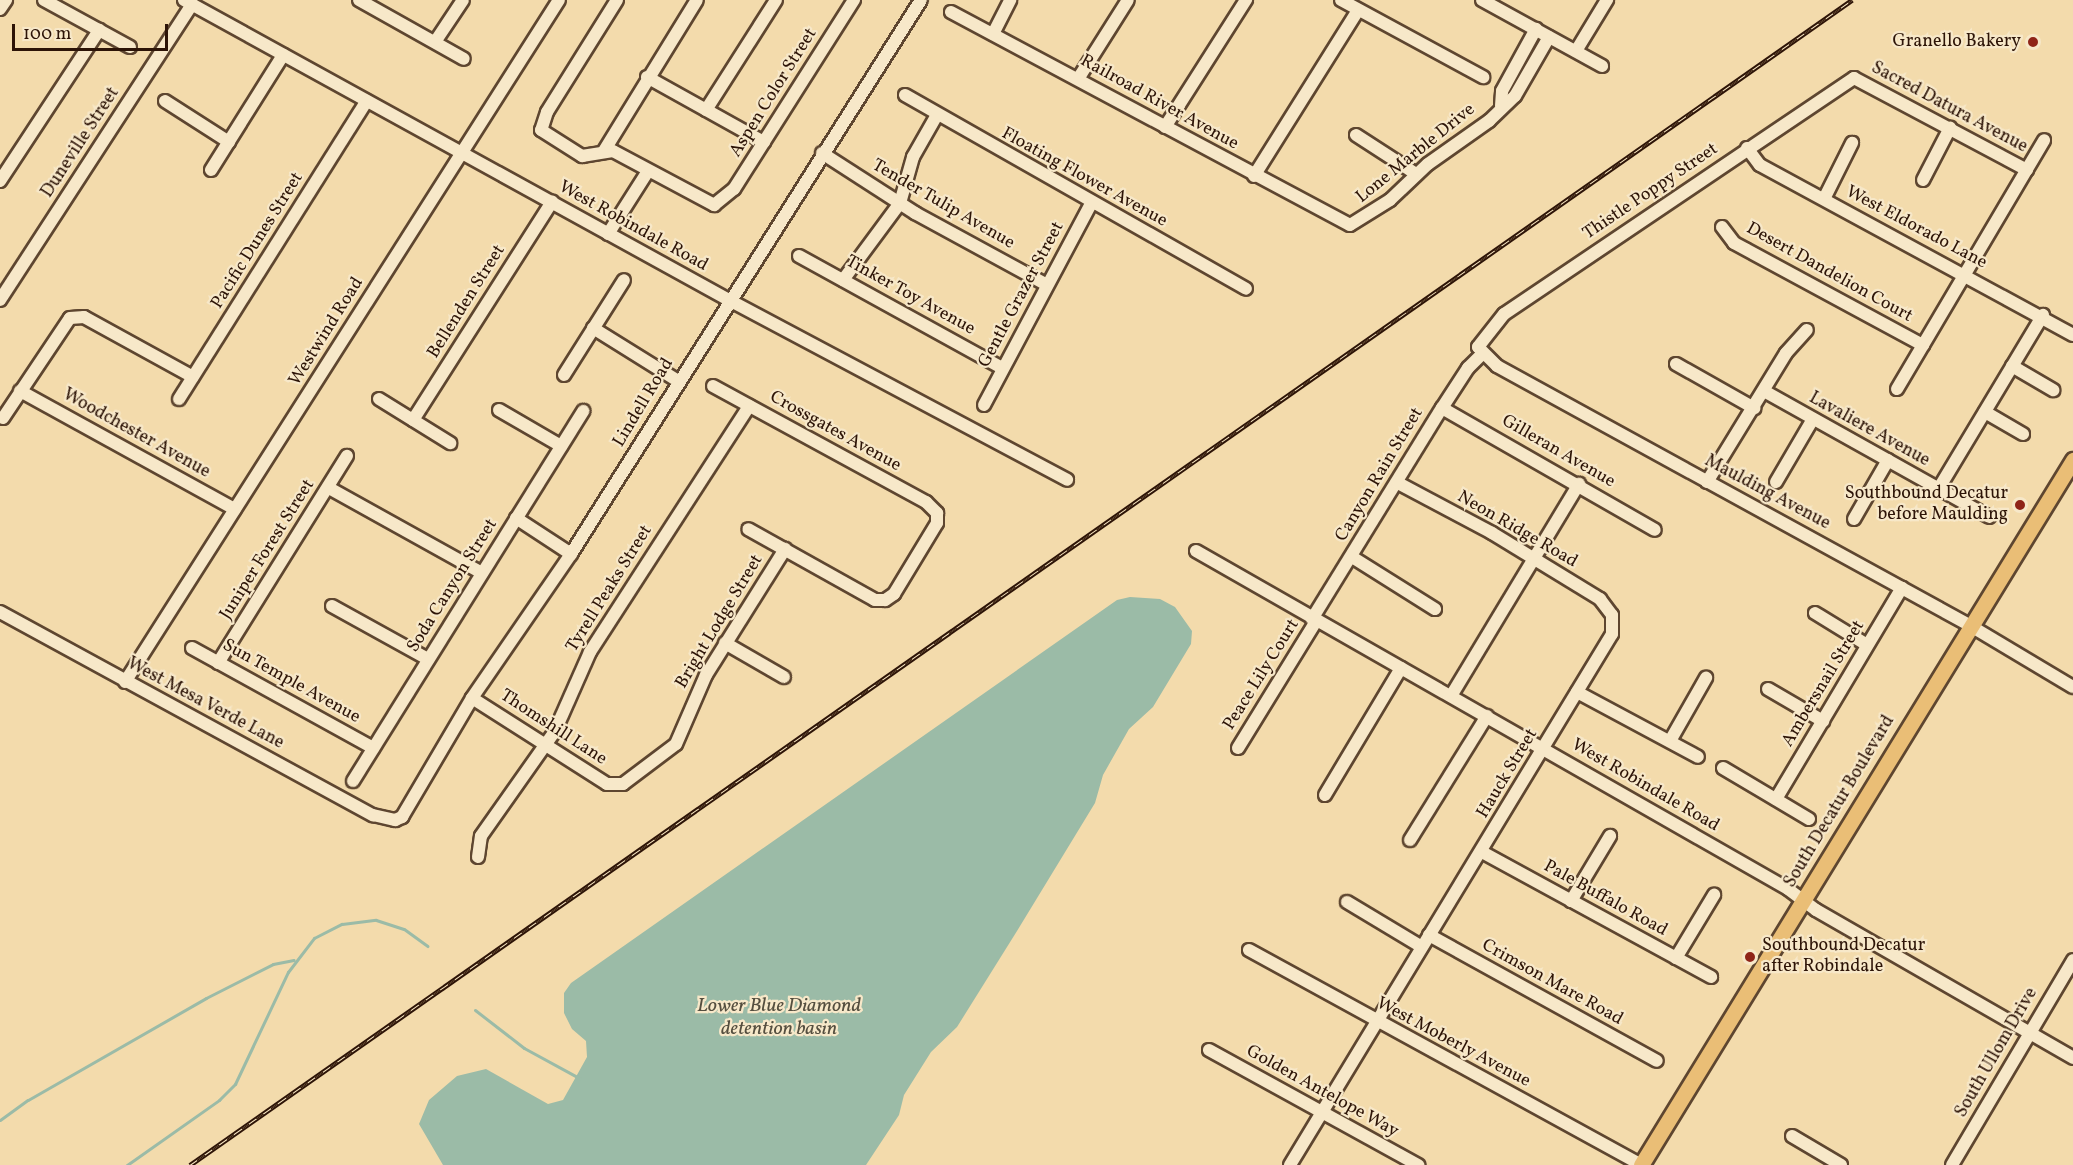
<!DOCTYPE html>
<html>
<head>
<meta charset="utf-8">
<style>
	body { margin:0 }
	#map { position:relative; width:2073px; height:1165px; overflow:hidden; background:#f3dbac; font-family:Vollkorn,serif }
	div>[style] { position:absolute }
	.water>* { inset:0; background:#9bbba7 }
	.stream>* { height:3px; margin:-1.5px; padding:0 1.5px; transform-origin:1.5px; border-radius:1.5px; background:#9bbba7 }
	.roads { filter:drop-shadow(2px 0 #5e4630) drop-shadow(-2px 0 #5e4630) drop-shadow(0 2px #5e4630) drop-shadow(0 -2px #5e4630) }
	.minor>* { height:12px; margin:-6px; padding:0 6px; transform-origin:6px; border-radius:6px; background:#f7e8c9 }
	.major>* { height:15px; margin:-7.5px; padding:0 7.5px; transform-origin:7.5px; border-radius:7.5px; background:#eabe76 }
	.rail>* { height:5px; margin-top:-2.5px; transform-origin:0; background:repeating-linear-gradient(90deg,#f7e8c9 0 9px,#2d1407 0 18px); box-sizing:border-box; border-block:2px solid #2d1407 }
	.dots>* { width:16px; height:16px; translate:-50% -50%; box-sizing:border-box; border:3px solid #f7e8c9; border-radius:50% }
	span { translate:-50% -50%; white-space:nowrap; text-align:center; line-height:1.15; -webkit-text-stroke:4.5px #f7e8c9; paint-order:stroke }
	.poi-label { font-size:18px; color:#2d1407 }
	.right { translate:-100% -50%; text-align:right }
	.left { translate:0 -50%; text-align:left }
	.street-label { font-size:18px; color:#2d1407 }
	.water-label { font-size:20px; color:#544e3f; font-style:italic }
	.scale { position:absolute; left:12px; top:24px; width:156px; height:27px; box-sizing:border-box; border:3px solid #2d1407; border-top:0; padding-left:8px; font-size:18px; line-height:21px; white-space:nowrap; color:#2d1407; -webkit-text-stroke:4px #f7e8c9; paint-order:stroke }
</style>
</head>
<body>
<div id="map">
	<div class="water">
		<i style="clip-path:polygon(1130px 597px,1160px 599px,1175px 607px,1192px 631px,1191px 644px,1153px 707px,1129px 729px,1103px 775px,1095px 803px,1017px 931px,957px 1027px,931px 1052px,904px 1095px,899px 1115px,866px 1165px,443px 1165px,419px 1124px,429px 1100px,457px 1076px,486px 1069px,548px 1104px,563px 1100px,587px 1057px,586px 1041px,572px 1029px,564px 1013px,564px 993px,571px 983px,1117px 600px)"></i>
	</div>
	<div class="stream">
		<i style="left:475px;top:1010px;width:62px;rotate:37.8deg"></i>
		<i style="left:524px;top:1048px;width:63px;rotate:28.6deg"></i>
		<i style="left:0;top:1120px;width:34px;rotate:-36deg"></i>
		<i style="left:28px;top:1100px;width:205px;rotate:-29.8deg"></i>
		<i style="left:206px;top:998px;width:75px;rotate:-26.9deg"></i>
		<i style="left:273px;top:964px;width:21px;rotate:-11deg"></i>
		<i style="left:127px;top:1165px;width:113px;rotate:-35.2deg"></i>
		<i style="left:219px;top:1100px;width:23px;rotate:-45deg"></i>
		<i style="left:235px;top:1084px;width:124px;rotate:-64.7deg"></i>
		<i style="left:288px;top:972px;width:43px;rotate:-52.6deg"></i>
		<i style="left:314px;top:938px;width:31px;rotate:-27deg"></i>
		<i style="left:342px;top:924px;width:34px;rotate:-7deg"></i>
		<i style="left:376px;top:920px;width:29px;rotate:18deg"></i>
		<i style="left:404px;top:929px;width:29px;rotate:36deg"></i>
	</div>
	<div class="roads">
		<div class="minor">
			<i style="left:44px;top:0;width:98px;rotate:28.7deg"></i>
			<i style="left:184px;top:0;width:622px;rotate:28.83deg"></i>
			<i style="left:729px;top:300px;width:383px;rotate:28deg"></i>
			<i style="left:359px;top:0;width:120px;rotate:29.3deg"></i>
			<i style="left:617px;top:0;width:132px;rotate:122deg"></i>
			<i style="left:547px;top:112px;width:19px;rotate:108deg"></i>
			<i style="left:541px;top:130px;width:49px;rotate:32.4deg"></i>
			<i style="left:582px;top:156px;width:31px;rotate:-9deg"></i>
			<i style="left:613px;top:151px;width:115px;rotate:28.1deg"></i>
			<i style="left:714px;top:205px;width:26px;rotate:-39deg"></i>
			<i style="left:734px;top:189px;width:224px;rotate:-57.6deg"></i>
			<i style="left:1341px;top:0;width:162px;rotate:28.5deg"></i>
			<i style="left:1482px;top:0;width:137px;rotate:28.8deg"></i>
			<i style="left:0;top:9px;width:11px;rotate:-56deg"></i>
			<i style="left:951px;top:12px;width:452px;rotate:28.1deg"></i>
			<i style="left:1350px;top:225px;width:47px;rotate:-32deg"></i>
			<i style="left:1390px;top:200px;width:52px;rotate:-43.5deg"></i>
			<i style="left:1428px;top:164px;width:75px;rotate:-35.2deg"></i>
			<i style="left:1489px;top:121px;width:36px;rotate:-44deg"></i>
			<i style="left:1515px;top:96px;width:68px;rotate:-60deg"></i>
			<i style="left:993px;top:34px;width:38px;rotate:-63deg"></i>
			<i style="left:435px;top:42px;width:50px;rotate:-56.3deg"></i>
			<i style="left:1576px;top:51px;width:60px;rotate:-58.7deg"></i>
			<i style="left:647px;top:77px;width:134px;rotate:29.1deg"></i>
			<i style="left:1078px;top:79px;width:93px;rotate:-57.7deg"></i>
			<i style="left:905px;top:95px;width:392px;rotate:29.6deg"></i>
			<i style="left:165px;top:101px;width:76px;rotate:32.6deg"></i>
			<i style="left:1501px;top:106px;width:15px;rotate:-86deg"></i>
			<i style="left:1502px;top:91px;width:71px;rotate:-61.3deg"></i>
			<i style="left:706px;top:110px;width:130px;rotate:-57.5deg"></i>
			<i style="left:1165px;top:127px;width:151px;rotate:-57.5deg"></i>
			<i style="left:1356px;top:135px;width:72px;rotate:33deg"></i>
			<i style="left:1747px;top:148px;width:21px;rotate:53deg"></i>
			<i style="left:1760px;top:165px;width:356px;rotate:28.5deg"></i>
			<i style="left:604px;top:151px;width:177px;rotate:-58.4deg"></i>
			<i style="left:822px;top:153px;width:111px;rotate:32.8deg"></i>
			<i style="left:915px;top:213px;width:150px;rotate:28.6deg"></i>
			<i style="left:211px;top:170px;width:136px;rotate:-57.9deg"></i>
			<i style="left:2027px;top:170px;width:196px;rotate:-152deg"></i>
			<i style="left:1854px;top:78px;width:422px;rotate:146deg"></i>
			<i style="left:1504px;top:314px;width:42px;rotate:128.2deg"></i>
			<i style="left:1478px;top:347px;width:27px;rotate:45deg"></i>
			<i style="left:1497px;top:366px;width:538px;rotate:28.75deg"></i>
			<i style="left:1969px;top:625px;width:121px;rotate:30.8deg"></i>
			<i style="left:1254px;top:176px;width:196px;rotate:-57.9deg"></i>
			<i style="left:1923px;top:180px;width:59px;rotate:-62.6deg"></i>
			<i style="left:0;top:181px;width:181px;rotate:-56.7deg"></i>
			<i style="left:1824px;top:199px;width:63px;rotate:-63.4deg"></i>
			<i style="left:1722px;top:227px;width:20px;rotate:53deg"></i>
			<i style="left:1734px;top:243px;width:215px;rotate:28.4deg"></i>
			<i style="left:608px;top:234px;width:75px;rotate:-57.6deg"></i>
			<i style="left:799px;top:256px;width:232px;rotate:28.9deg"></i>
			<i style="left:843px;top:280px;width:96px;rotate:-53.5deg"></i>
			<i style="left:900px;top:203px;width:48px;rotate:-74.2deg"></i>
			<i style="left:913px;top:157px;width:48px;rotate:-60.3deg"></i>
			<i style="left:0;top:300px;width:353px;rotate:-57deg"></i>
			<i style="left:593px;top:328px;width:100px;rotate:31.9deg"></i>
			<i style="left:1676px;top:364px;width:90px;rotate:29.4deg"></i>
			<i style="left:2012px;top:366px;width:48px;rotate:30.3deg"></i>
			<i style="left:564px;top:375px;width:112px;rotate:-57.7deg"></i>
			<i style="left:713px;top:386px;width:243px;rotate:28.6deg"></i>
			<i style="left:926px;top:502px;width:16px;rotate:45deg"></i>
			<i style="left:937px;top:513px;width:10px;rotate:90deg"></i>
			<i style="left:937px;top:523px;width:83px;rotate:121.2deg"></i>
			<i style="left:894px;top:594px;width:11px;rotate:146deg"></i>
			<i style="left:885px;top:600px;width:10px;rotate:180deg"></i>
			<i style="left:875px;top:600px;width:145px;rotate:-150.8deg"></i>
			<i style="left:1897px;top:389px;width:289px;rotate:-59.4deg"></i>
			<i style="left:20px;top:391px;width:245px;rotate:28.8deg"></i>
			<i style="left:1764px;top:391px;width:258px;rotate:29.2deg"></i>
			<i style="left:179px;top:399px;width:352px;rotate:-57.8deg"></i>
			<i style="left:379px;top:399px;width:84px;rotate:31.8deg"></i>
			<i style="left:984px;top:405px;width:230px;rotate:-62deg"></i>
			<i style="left:1442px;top:408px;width:245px;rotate:29.8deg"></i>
			<i style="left:499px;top:410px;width:72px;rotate:30.1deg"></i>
			<i style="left:1985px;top:412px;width:44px;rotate:30.1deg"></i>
			<i style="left:3px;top:418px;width:120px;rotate:-56.2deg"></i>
			<i style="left:70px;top:318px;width:14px;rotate:-4deg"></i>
			<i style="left:84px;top:317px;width:124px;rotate:28.8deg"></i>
			<i style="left:413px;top:420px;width:259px;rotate:-57.5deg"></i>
			<i style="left:1707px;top:482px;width:151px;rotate:-58.5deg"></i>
			<i style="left:1786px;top:353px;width:31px;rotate:-48deg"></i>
			<i style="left:1776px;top:482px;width:73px;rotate:-59.6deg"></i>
			<i style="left:329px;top:488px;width:175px;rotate:29.1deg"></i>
			<i style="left:1939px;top:488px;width:202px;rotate:-59deg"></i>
			<i style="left:516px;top:518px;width:66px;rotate:33.2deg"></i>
			<i style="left:1854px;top:519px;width:68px;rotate:-60deg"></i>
			<i style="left:1196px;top:551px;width:682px;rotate:29.72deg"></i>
			<i style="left:1788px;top:889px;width:35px;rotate:37deg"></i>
			<i style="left:1816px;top:910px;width:297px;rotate:29.9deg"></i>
			<i style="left:1352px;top:557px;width:98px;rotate:32.1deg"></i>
			<i style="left:332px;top:606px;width:110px;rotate:28.9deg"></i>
			<i style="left:0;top:612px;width:425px;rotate:28.6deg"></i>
			<i style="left:373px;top:815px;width:23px;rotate:13deg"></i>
			<i style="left:395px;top:820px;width:8px;rotate:-23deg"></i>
			<i style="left:402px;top:817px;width:138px;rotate:-59.5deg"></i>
			<i style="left:472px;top:698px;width:175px;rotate:-55.5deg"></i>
			<i style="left:571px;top:554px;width:655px;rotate:-57.72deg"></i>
			<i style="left:1815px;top:613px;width:61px;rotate:31.6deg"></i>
			<i style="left:1312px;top:619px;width:248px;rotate:-58.4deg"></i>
			<i style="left:1442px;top:408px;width:48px;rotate:-57deg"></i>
			<i style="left:1468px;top:368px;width:21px;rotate:-45deg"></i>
			<i style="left:725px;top:643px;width:68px;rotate:30deg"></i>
			<i style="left:192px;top:648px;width:207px;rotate:28.9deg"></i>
			<i style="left:218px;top:663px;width:244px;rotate:-58.1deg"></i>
			<i style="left:125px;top:682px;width:808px;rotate:-57.53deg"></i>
			<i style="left:1768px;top:689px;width:64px;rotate:30.2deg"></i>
			<i style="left:1577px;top:692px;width:137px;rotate:28.2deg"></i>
			<i style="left:1451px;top:696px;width:248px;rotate:-58.9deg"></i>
			<i style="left:472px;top:698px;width:160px;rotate:32.5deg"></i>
			<i style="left:607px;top:784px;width:16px"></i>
			<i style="left:623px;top:784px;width:66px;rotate:-37deg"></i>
			<i style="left:676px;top:744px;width:75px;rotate:-66.5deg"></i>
			<i style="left:706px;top:675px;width:149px;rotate:-57.9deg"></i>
			<i style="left:1670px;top:741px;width:73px;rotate:-60.3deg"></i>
			<i style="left:1238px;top:748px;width:149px;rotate:-58.4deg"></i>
			<i style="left:1723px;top:768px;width:100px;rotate:30.7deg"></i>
			<i style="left:353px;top:781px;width:436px;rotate:-58.1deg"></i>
			<i style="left:1325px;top:795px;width:148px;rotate:-59.1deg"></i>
			<i style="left:1776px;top:799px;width:246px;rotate:-59.2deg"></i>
			<i style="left:1410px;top:840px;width:146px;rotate:-58.2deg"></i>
			<i style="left:1482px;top:852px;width:261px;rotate:28.6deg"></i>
			<i style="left:478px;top:857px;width:21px;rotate:-82deg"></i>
			<i style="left:481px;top:836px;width:128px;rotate:-54.8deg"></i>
			<i style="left:555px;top:731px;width:86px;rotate:-66.1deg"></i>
			<i style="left:590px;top:652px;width:293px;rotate:-57.1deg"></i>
			<i style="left:1571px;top:901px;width:76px;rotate:-59deg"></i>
			<i style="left:1347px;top:902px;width:87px;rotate:31deg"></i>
			<i style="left:1429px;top:935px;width:260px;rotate:28.9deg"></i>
			<i style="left:1249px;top:950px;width:447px;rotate:28.7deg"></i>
			<i style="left:1676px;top:958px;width:74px;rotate:-58.9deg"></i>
			<i style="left:1209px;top:1050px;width:239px;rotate:28.8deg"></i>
			<i style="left:1792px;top:1136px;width:57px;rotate:30.6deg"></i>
			<i style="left:1290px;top:1165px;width:621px;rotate:-58.77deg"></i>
			<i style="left:1612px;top:634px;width:19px;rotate:-90deg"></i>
			<i style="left:1612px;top:615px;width:20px;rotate:-127deg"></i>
			<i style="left:1600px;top:599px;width:127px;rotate:-148.6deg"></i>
			<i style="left:1492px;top:533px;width:106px;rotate:-152deg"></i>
			<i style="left:1952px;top:1165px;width:238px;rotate:-59.4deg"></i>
		</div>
		<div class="major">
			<i style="left:1641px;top:1165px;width:827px;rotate:-58.5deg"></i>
		</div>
	</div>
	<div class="rail">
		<i style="left:190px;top:1165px;width:2030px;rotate:-35.03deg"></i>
	</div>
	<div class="dots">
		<i style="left:2033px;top:42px;background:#8f2418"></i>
		<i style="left:2020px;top:505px;background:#8f2418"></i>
		<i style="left:1750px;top:957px;background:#8f2418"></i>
	</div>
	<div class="poi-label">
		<span class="right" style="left:2021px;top:42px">Granello Bakery</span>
		<span class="right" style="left:2008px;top:505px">Southbound Decatur<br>before Maulding</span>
		<span class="left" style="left:1762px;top:957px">Southbound Decatur<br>after Robindale</span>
	</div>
	<div class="street-label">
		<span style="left:774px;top:93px;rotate:-58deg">Aspen Color Street</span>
		<span style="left:1159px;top:103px;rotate:29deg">Railroad River Avenue</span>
		<span style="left:1949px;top:108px;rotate:28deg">Sacred Datura Avenue</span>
		<span style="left:81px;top:143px;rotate:-57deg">Duneville Street</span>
		<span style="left:1416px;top:154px;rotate:-39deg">Lone Marble Drive</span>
		<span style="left:1084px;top:178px;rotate:29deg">Floating Flower Avenue</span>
		<span style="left:1651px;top:192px;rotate:-34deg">Thistle Poppy Street</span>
		<span style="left:943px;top:205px;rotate:30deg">Tender Tulip Avenue</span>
		<span style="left:633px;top:227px;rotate:29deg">West Robindale Road</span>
		<span style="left:1916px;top:228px;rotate:28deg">West Eldorado Lane</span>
		<span style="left:258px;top:241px;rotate:-58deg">Pacific Dunes Street</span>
		<span style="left:1829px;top:273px;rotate:29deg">Desert Dandelion Court</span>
		<span style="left:1022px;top:295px;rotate:-62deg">Gentle Grazer Street</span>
		<span style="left:910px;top:296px;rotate:29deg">Tinker Toy Avenue</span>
		<span style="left:467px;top:302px;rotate:-58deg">Bellenden Street</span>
		<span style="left:327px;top:332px;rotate:-58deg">Westwind Road</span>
		<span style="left:644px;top:403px;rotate:-59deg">Lindell Road</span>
		<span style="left:1869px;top:430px;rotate:29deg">Lavaliere Avenue</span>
		<span style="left:835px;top:432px;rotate:29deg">Crossgates Avenue</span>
		<span style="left:136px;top:434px;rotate:29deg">Woodchester Avenue</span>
		<span style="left:1558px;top:452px;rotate:30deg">Gilleran Avenue</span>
		<span style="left:1380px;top:475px;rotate:-59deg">Canyon Rain Street</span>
		<span style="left:1767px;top:493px;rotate:28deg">Maulding Avenue</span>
		<span style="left:1517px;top:530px;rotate:30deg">Neon Ridge Road</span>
		<span style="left:268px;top:550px;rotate:-58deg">Juniper Forest Street</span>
		<span style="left:453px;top:586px;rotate:-58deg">Soda Canyon Street</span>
		<span style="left:610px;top:589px;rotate:-58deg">Tyrell Peaks Street</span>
		<span style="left:720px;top:622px;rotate:-59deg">Bright Lodge Street</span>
		<span style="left:1262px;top:675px;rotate:-58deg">Peace Lily Court</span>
		<span style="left:291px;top:682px;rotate:29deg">Sun Temple Avenue</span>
		<span style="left:1824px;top:684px;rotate:-59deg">Ambersnail Street</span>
		<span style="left:205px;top:704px;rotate:28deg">West Mesa Verde Lane</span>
		<span style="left:553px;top:728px;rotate:33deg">Thomshill Lane</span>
		<span style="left:1508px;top:774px;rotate:-59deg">Hauck Street</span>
		<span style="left:1645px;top:786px;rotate:30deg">West Robindale Road</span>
		<span style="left:1840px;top:802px;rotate:-59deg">South Decatur Boulevard</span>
		<span style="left:1605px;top:899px;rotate:29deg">Pale Buffalo Road</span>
		<span style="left:1552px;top:983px;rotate:29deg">Crimson Mare Road</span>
		<span style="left:1453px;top:1043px;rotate:28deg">West Moberly Avenue</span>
		<span style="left:1997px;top:1053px;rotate:-60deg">South Ullom Drive</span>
		<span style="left:1322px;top:1092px;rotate:29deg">Golden Antelope Way</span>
	</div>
	<div class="water-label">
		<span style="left:779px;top:1018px">Lower Blue Diamond<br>detention basin</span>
	</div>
	<div class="scale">100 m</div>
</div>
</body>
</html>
